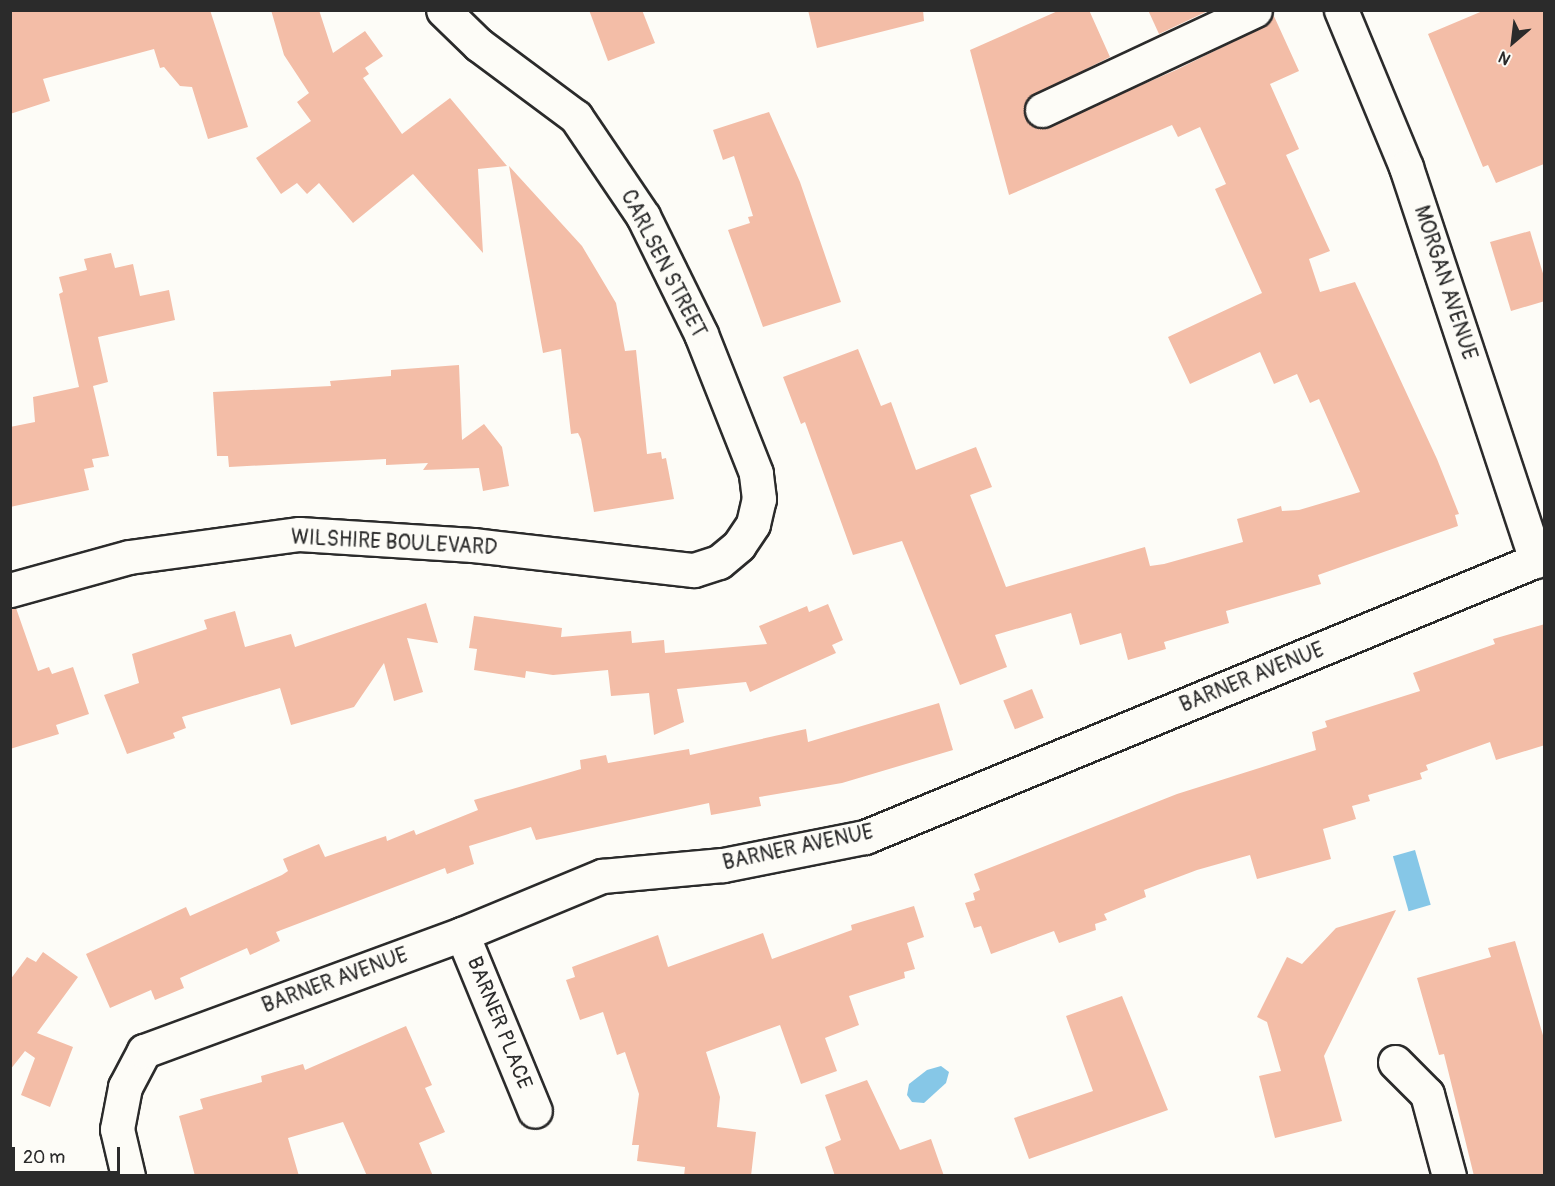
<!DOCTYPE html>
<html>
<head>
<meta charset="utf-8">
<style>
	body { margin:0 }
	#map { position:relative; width:1555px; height:1186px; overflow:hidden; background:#fdfcf7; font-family:Pangolin,sans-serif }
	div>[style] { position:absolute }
	.water>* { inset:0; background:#86c7e7; transform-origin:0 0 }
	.building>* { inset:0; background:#f3bda7; transform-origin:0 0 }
	.roads { filter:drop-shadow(2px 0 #2b2b2b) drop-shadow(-2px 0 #2b2b2b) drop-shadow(0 2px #2b2b2b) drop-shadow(0 -2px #2b2b2b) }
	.minor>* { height:33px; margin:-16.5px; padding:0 16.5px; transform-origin:16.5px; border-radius:16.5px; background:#fdfcf7 }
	span { translate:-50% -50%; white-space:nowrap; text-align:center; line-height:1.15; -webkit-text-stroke:5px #fdfcf7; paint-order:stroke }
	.street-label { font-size:21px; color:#2b2b2b }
	.frame { position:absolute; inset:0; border:12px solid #2b2b2b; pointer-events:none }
	.north { position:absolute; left:1483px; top:12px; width:60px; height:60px; -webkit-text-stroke:4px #fdfcf7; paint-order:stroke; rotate:208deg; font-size:16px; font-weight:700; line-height:24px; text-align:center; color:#2b2b2b }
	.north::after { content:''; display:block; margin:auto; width:21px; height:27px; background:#2b2b2b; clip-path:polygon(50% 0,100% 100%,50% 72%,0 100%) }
	.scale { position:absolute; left:12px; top:1147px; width:108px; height:27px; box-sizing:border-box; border:3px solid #2b2b2b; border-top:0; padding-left:8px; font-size:18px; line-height:21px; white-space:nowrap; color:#2b2b2b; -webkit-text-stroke:4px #fdfcf7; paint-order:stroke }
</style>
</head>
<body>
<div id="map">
	<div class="water">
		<i style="left:1415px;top:850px;width:57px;height:23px;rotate:74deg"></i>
		<i style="clip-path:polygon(941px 1066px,949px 1072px,946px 1083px,924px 1103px,912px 1102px,907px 1095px,909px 1084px,927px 1070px)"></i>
	</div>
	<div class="building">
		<i style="clip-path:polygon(10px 10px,210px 10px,248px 127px,208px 139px,192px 87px,180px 86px,164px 67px,160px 68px,154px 49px,43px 79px,50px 101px,10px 114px)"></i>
		<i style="clip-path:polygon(271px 10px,319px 10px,333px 53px,365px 31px,383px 56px,365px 68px,369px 74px,363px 78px,402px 134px,450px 98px,507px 166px,478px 169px,483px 253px,413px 174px,353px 223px,319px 183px,307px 194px,297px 183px,281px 194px,256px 158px,311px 121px,297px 102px,309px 93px,284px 55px)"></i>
		<i style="clip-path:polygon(589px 10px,642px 10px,655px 43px,608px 61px)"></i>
		<i style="clip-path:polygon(808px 10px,923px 10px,924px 21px,817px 48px)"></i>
		<i style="clip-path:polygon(1060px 10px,1089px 10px,1110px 57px,1027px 99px,1025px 117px,1040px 129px,1176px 70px,1263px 27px,1273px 14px,1299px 71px,1270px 84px,1299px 149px,1286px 155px,1330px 251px,1309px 259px,1320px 292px,1355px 282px,1437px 459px,1459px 514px,1455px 515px,1458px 526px,1318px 575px,1321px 584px,1226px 611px,1229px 623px,1164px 642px,1166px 649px,1128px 660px,1121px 633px,1080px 645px,1071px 613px,995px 635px,1007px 667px,960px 685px,902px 541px,853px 555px,805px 422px,801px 424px,783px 377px,858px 349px,881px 406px,891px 402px,916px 470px,976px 447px,992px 487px,970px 495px,1006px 587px,1145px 547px,1150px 566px,1164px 564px,1243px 542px,1237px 519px,1281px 506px,1282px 511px,1299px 510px,1360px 492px,1319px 399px,1310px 403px,1297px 374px,1274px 384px,1260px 352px,1190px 384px,1168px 337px,1262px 293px,1215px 189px,1226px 184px,1200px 127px,1178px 137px,1172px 125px,1009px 195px,970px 50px)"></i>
		<i style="clip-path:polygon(1148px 10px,1210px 10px,1159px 34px)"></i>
		<i style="clip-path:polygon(1485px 10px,1545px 10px,1544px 164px,1496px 183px,1488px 165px,1483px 167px,1428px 34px)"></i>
		<i style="clip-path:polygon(769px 112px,800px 182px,841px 302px,763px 327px,728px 230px,750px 223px,748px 217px,753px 216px,734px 156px,723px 160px,713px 130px)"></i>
		<i style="clip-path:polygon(509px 166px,582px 246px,616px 303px,625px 351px,636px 350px,647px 454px,661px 452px,662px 459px,666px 458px,674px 499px,594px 512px,581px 439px,578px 433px,571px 434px,561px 349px,543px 353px)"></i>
		<i style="clip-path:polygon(1530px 231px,1545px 280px,1545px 301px,1511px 311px,1490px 242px)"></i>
		<i style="clip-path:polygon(111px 253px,115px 268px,133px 264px,140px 296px,169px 290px,175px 320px,98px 337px,108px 382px,93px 386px,109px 456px,92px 459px,94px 467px,84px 469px,89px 490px,10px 507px,10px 427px,35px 422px,33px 397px,79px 387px,59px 294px,63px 292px,59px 277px,87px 270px,84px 259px)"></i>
		<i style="clip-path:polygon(459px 365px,462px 440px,484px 424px,502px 447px,509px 486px,483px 491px,479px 468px,423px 470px,428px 463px,386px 465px,386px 459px,229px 467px,228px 456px,217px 456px,213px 392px,331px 386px,330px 381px,391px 376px,391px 370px)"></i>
		<i style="clip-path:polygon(426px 603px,438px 643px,407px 638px,423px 692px,394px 701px,384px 663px,354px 707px,291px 725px,280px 688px,182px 717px,186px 728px,173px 733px,175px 738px,127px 754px,104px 695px,139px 683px,132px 654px,207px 629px,204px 620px,235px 611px,245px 647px,291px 634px,295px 647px)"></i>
		<i style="clip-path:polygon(828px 604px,843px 640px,832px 645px,836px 653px,750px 692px,746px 682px,677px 689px,684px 722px,654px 735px,649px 693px,611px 696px,608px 670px,553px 675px,526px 671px,525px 678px,474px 670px,477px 649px,469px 648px,474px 616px,562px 628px,561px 637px,631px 631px,632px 643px,664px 640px,665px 653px,767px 644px,759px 626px,807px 606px,809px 612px)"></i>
		<i style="clip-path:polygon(10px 608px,16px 608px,38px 671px,49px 667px,52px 674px,73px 667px,89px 714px,56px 725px,59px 734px,10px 749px)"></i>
		<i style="clip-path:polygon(1545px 624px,1545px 745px,1496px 760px,1490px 742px,1426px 765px,1428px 770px,1420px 773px,1422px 779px,1368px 795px,1370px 801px,1352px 806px,1356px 819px,1323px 829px,1331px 859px,1257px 879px,1250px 855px,1197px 870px,1144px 890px,1146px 897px,1104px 914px,1107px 920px,1095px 924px,1096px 930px,1059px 943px,1054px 931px,991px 954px,981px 926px,974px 928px,965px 903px,975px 900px,973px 893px,980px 890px,974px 874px,1177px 794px,1316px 750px,1312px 732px,1327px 727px,1325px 721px,1420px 691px,1413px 673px,1495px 644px,1493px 639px)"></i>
		<i style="left:1032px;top:689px;width:31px;height:31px;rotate:68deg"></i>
		<i style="clip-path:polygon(939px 703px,953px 750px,842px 783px,759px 797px,761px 806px,711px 815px,709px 803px,536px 840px,531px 827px,469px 846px,474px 864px,447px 874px,445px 868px,276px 932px,280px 941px,250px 955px,247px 948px,180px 978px,184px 988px,155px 1000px,151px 990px,110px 1008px,86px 954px,186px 907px,190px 916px,282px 875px,288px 871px,283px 859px,319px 844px,325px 857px,386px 836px,387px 841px,414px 830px,416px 835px,478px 810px,474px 800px,581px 769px,580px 760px,606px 755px,608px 763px,689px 749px,690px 755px,806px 729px,808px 742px)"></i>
		<i style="clip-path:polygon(914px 906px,924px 937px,907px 943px,915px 969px,904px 972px,905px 978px,849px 996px,859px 1025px,825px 1038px,837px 1071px,801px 1084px,780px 1025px,706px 1052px,720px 1097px,717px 1127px,756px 1132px,751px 1176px,684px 1176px,685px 1167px,637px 1161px,639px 1145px,632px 1145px,639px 1094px,625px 1052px,617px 1055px,603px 1012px,580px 1020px,566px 980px,575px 977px,572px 967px,658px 935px,668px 967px,763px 933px,772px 959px,852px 930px,851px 925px)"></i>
		<i style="clip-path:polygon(1396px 910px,1324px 1056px,1342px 1121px,1275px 1138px,1259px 1076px,1281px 1071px,1267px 1022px,1257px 1017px,1287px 957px,1302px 964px,1336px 928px)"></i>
		<i style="clip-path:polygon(1515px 941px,1545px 1042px,1545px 1176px,1474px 1176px,1444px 1054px,1439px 1055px,1417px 978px,1491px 957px,1488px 948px)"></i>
		<i style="clip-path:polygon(43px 952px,78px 977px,37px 1033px,73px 1047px,50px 1107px,21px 1095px,35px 1058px,25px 1051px,10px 1070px,10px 980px,27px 957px,36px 962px)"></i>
		<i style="clip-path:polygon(1122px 996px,1168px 1110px,1029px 1159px,1014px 1118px,1093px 1091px,1066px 1016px)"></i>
		<i style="clip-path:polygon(406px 1026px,432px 1085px,425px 1088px,445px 1132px,419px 1143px,433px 1176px,367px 1176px,343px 1122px,288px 1138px,299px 1176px,195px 1176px,179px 1116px,203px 1109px,200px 1099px,262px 1082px,261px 1076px,303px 1064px,305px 1070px)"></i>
		<i style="clip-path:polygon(867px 1080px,900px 1150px,931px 1139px,944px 1176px,835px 1176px,825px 1147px,841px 1140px,825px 1095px)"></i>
	</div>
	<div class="roads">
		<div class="minor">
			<i style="left:1341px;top:10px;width:170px;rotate:67.5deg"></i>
			<i style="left:1406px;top:167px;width:415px;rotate:71.7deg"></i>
			<i style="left:1042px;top:110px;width:235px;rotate:-25.1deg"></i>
			<i style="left:10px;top:590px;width:123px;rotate:-15.5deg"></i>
			<i style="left:129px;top:557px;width:172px;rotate:-7.7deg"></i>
			<i style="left:299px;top:534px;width:174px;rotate:3.6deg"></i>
			<i style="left:473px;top:545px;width:222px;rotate:6.5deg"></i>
			<i style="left:694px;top:570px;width:26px;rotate:-18deg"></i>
			<i style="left:719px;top:562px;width:26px;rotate:-40deg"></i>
			<i style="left:739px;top:545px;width:25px;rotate:-56deg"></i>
			<i style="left:753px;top:524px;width:26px;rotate:-77deg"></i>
			<i style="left:759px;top:499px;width:26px;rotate:-97deg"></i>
			<i style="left:756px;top:473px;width:149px;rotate:-111.6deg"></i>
			<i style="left:701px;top:334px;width:131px;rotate:-116.2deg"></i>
			<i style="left:643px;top:216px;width:120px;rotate:-124.1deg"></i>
			<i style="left:576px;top:117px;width:121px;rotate:-143.4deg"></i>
			<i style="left:479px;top:45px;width:50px;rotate:-135.8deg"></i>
			<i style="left:462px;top:934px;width:191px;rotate:67.6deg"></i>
			<i style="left:1395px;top:1062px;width:45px;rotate:45deg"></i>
			<i style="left:1427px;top:1094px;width:85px;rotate:75deg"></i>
			<i style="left:128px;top:1176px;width:48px;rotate:-103.2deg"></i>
			<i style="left:117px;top:1129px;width:43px;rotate:-79.2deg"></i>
			<i style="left:125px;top:1087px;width:41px;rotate:-62.2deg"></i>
			<i style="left:144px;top:1051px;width:339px;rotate:-20.2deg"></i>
			<i style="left:462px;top:934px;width:152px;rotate:-22.5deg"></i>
			<i style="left:602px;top:876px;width:121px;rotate:-5.2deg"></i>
			<i style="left:723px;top:865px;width:145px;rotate:-11.2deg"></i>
			<i style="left:865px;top:837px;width:734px;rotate:-22.41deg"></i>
		</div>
	</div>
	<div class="street-label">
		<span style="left:663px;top:264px;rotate:63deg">CARLSEN STREET</span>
		<span style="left:1445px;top:283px;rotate:72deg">MORGAN AVENUE</span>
		<span style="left:394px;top:543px;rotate:3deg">WILSHIRE BOULEVARD</span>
		<span style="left:1252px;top:678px;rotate:-22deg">BARNER AVENUE</span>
		<span style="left:798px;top:848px;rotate:-12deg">BARNER AVENUE</span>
		<span style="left:335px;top:981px;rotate:-20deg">BARNER AVENUE</span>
		<span style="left:499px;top:1023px;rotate:68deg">BARNER PLACE</span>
	</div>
	<div class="frame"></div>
	<div class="north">N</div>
	<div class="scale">20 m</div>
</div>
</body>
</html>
